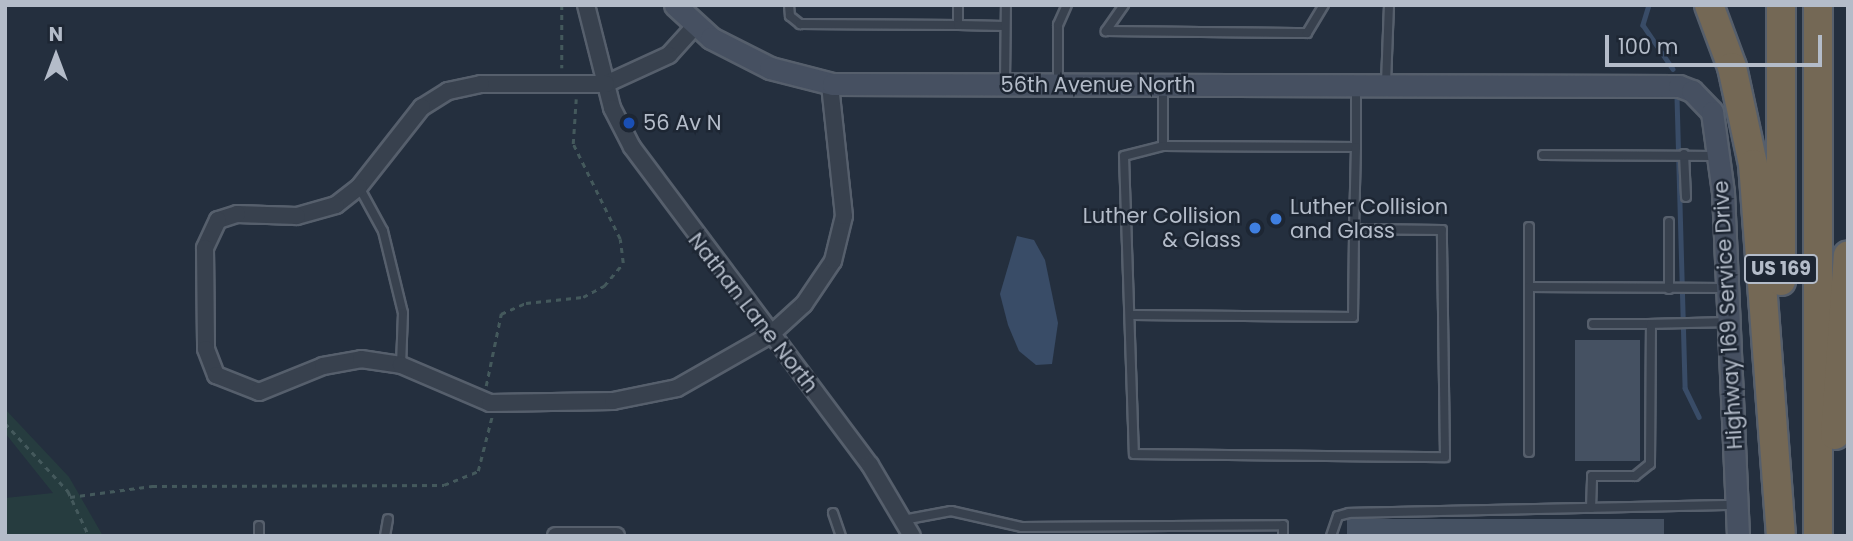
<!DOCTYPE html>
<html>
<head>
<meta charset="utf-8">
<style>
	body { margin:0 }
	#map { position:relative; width:1853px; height:541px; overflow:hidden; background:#242f3e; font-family:Poppins,sans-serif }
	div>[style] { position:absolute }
	.green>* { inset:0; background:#263c3f }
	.water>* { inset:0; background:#394c67 }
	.stream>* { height:4.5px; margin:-2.25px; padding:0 2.25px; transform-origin:2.25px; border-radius:2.25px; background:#394c67 }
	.building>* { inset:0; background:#455162; transform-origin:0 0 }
	.path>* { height:2.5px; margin-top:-1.25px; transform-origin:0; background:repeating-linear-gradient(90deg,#44595c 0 5px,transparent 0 10px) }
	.roads { filter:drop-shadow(2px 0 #565f6c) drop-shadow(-2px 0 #565f6c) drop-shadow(0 2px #565f6c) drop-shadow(0 -2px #565f6c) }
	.lane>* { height:8px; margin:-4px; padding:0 4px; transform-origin:4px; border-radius:4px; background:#38414e }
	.street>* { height:16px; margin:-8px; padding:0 8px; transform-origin:8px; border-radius:8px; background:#38414e }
	.secondary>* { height:21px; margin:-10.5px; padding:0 10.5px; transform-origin:10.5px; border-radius:10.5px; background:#465061 }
	.highway>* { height:28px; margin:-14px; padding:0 14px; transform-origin:14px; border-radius:14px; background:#746855 }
	.dots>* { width:19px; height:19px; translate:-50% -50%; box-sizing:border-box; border:4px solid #1d2633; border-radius:50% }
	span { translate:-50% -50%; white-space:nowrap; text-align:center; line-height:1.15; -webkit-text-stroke:5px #1d2633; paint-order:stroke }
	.shield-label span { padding:2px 5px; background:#1d2633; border:2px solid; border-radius:5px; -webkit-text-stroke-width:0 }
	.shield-label { font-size:19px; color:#b4bcc9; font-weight:700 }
	.street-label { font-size:21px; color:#b4bcc9 }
	.poi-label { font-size:21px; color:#b4bcc9 }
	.left { translate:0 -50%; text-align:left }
	.right { translate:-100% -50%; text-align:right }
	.frame { position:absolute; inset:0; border:7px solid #b4bcc9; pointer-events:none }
	.north { position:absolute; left:21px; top:21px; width:70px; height:70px; -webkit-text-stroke:5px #1d2633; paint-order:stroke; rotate:0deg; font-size:19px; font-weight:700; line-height:28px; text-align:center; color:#b4bcc9 }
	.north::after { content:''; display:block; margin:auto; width:24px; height:32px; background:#b4bcc9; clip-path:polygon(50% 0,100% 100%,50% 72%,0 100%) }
	.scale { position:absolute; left:1605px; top:35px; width:217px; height:32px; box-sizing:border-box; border:4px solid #b4bcc9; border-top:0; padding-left:9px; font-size:21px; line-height:24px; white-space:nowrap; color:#b4bcc9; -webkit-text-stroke:5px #1d2633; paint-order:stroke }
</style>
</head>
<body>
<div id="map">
	<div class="green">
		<i style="clip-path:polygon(5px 409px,69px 477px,103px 536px,5px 536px,5px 498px,53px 493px,5px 433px)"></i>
	</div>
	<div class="water">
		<i style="clip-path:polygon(1017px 236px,1034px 240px,1045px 260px,1058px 323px,1052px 364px,1036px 365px,1019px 351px,1008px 325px,1000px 294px)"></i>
	</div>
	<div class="stream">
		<i style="left:1649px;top:5px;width:21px;rotate:107deg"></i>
		<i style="left:1643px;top:25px;width:53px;rotate:55.7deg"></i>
		<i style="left:1677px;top:97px;width:291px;rotate:88.4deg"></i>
		<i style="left:1685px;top:388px;width:32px;rotate:64deg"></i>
	</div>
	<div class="building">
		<i style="left:1575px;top:340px;width:65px;height:121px"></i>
		<i style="left:1347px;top:519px;width:317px;height:17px"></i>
	</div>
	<div class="path">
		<i style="left:562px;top:5px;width:63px;rotate:90deg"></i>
		<i style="left:486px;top:386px;width:74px;rotate:-78.2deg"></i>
		<i style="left:501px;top:314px;width:27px;rotate:-24deg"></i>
		<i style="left:526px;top:303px;width:57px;rotate:-6deg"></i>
		<i style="left:583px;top:297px;width:24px;rotate:-28deg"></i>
		<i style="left:604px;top:286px;width:30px;rotate:-50deg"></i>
		<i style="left:623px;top:263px;width:24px;rotate:-97deg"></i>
		<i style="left:620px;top:239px;width:106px;rotate:-116.3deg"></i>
		<i style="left:573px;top:144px;width:45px;rotate:-86.2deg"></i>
		<i style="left:5px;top:423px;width:93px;rotate:47.2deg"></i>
		<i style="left:68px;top:491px;width:50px;rotate:65deg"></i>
		<i style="left:70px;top:497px;width:83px;rotate:-7.6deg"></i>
		<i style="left:152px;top:486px;width:292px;rotate:-0.2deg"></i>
		<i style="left:444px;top:485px;width:37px;rotate:-22deg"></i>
		<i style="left:478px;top:471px;width:57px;rotate:-75.7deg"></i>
	</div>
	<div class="roads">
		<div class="lane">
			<i style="left:789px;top:5px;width:11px;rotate:85deg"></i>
			<i style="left:790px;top:16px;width:13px;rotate:39deg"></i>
			<i style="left:800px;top:24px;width:158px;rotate:0.4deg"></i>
			<i style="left:958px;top:5px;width:20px;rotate:90deg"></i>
			<i style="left:958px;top:25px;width:46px;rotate:1.2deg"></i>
			<i style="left:1124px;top:5px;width:32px;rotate:125deg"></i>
			<i style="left:1106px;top:31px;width:201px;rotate:0.6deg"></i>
			<i style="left:1307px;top:33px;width:33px;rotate:-59deg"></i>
			<i style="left:1005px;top:82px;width:77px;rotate:-89.3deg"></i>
			<i style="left:1058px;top:83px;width:58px;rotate:-90deg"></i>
			<i style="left:1058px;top:25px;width:22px;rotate:-66deg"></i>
			<i style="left:1386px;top:83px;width:78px;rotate:-87.8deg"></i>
			<i style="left:1163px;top:86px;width:60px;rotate:90deg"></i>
			<i style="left:1163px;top:146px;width:193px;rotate:0.3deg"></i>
			<i style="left:1356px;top:147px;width:61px;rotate:-90deg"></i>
			<i style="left:1163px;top:146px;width:40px;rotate:165.6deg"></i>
			<i style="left:1124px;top:156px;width:298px;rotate:88.1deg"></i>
			<i style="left:1134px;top:454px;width:311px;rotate:0.6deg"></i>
			<i style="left:1445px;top:457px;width:227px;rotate:-90.8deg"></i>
			<i style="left:1442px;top:230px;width:88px;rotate:-179.3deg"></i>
			<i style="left:1354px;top:229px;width:82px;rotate:-88.6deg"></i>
			<i style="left:1684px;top:154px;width:43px;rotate:87.3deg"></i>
			<i style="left:1543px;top:155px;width:175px;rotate:0.3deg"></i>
			<i style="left:359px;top:187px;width:50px;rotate:61.4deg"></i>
			<i style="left:383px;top:231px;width:84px;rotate:76.3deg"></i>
			<i style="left:403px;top:313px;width:52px;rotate:92.2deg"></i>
			<i style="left:1669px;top:222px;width:67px;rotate:90deg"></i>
			<i style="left:1529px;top:227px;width:60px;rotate:90deg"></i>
			<i style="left:1529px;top:287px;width:197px;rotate:0.3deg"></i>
			<i style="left:1529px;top:287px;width:165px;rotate:90deg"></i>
			<i style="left:1134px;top:315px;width:219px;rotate:0.5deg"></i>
			<i style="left:1353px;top:317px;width:88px;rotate:-89.3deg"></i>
			<i style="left:1593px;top:324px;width:58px"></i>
			<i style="left:1591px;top:508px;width:32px;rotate:-88deg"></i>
			<i style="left:1592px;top:476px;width:43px"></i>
			<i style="left:1635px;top:476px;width:19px;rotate:-39deg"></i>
			<i style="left:1650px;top:464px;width:140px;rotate:-89.6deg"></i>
			<i style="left:1651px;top:324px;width:75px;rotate:-1.5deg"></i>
			<i style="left:833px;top:513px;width:24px;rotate:71deg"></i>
			<i style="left:903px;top:520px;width:49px;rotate:-10.6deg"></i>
			<i style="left:951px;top:511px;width:73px;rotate:12.7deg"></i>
			<i style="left:1022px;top:527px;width:261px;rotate:-0.4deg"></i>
			<i style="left:1283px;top:525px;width:11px;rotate:90deg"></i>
			<i style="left:259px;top:526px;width:10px;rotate:90deg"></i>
			<i style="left:385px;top:536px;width:17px;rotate:-80deg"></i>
			<i style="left:1331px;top:536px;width:21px;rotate:-71deg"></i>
			<i style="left:1338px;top:516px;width:11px;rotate:-15deg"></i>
			<i style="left:1349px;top:513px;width:385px;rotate:-1.2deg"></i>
		</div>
		<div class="street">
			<i style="left:586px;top:5px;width:106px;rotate:75.8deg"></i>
			<i style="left:612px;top:108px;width:44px;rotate:62.9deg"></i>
			<i style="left:632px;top:147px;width:397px;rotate:53.2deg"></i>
			<i style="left:870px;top:465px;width:82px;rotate:59.4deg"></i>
			<i style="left:696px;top:25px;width:40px;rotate:132deg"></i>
			<i style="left:669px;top:55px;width:69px;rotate:155.3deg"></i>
			<i style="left:606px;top:84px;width:125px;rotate:180deg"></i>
			<i style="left:481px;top:84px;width:34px;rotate:168deg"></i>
			<i style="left:448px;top:91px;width:31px;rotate:148deg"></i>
			<i style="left:422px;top:107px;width:102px;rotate:128.2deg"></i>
			<i style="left:359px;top:187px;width:29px;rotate:142deg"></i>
			<i style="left:336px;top:205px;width:41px;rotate:164.2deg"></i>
			<i style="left:297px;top:216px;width:60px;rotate:-178.1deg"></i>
			<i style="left:237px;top:214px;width:20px;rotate:162deg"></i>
			<i style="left:218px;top:220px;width:31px;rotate:115deg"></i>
			<i style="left:205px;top:248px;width:101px;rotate:89.4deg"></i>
			<i style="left:206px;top:349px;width:28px;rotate:69deg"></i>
			<i style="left:216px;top:375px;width:46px;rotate:21.6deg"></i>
			<i style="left:259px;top:392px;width:69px;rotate:-22.1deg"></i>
			<i style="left:323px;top:366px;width:39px;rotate:-10deg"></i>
			<i style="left:361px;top:359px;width:40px;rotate:8.5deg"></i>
			<i style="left:401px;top:365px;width:97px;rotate:23.1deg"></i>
			<i style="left:490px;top:403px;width:123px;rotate:-0.9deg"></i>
			<i style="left:613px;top:401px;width:65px;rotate:-11.5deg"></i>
			<i style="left:677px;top:388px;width:107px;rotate:-29.7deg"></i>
			<i style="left:770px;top:335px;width:46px;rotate:-42.4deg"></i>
			<i style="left:804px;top:304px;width:52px;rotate:-56deg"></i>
			<i style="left:833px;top:261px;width:46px;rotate:-76.3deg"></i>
			<i style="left:844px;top:216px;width:133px;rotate:-96.1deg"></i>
			<i style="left:556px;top:536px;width:60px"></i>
		</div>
		<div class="secondary">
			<i style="left:675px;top:5px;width:49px;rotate:42.5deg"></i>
			<i style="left:711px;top:38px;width:66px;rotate:27deg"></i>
			<i style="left:770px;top:68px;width:65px;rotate:14.3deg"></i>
			<i style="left:833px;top:84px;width:846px;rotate:0.14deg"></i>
			<i style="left:1679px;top:86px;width:14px;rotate:21deg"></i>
			<i style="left:1692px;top:91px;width:29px;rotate:46deg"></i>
			<i style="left:1712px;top:112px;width:81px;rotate:82.2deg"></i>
			<i style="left:1723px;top:192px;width:344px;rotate:87.5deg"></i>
		</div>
		<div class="highway">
			<i style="left:1709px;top:5px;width:66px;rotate:69.6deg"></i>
			<i style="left:1732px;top:67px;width:99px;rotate:77.8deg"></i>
			<i style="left:1753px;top:164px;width:370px;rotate:85.7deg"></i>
			<i style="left:1781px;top:5px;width:276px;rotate:90deg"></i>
			<i style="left:1818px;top:5px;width:531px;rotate:90deg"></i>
			<i style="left:1835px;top:435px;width:180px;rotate:-85.9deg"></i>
		</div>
	</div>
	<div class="dots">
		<i style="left:629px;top:123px;background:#1a4fb4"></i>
		<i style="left:1276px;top:219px;background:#3f7fe0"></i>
		<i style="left:1255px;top:228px;background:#3f7fe0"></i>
	</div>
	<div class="shield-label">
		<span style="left:1781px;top:269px">US 169</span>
	</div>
	<div class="street-label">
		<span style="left:1098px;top:85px">56th Avenue North</span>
		<span style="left:753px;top:313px;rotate:52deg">Nathan Lane North</span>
		<span style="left:1728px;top:315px;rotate:-93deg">Highway 169 Service Drive</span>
	</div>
	<div class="poi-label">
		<span class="left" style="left:643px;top:123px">56 Av N</span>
		<span class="left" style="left:1290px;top:219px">Luther Collision<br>and Glass</span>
		<span class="right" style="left:1241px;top:228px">Luther Collision<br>&amp; Glass</span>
	</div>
	<div class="frame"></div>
	<div class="north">N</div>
	<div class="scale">100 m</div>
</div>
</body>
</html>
